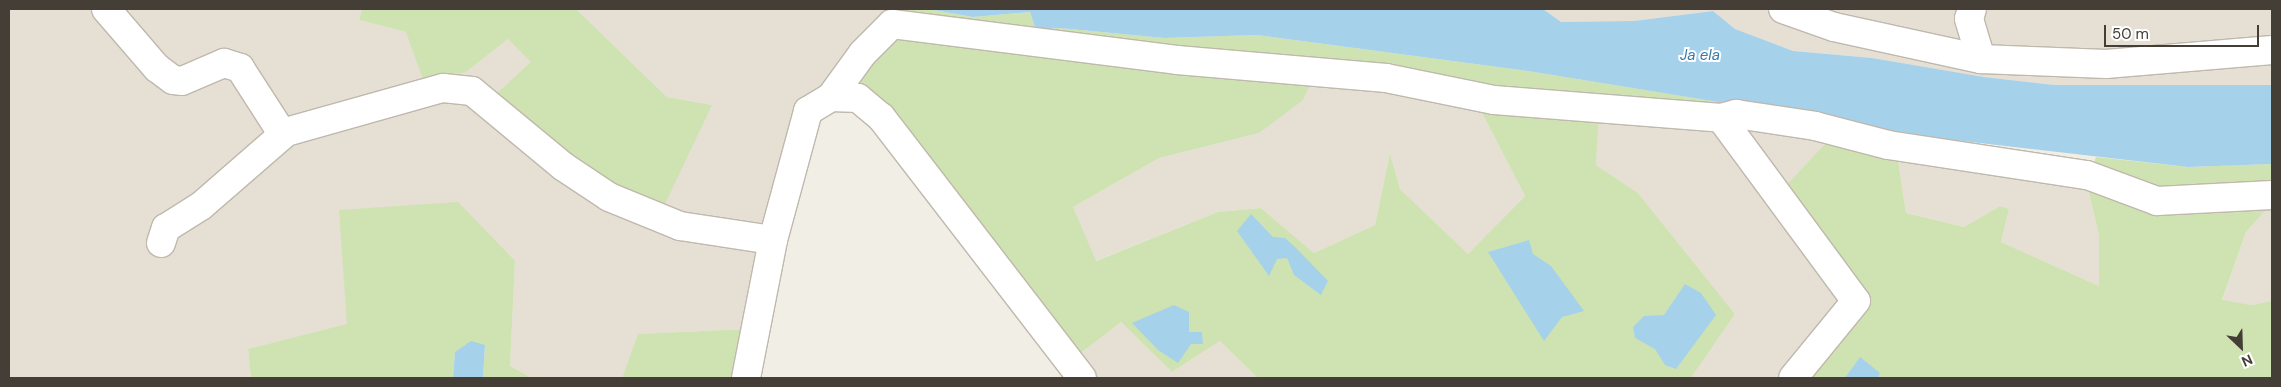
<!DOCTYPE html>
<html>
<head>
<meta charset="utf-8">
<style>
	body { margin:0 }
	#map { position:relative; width:2281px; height:387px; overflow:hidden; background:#f1eee6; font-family:"DM Sans",sans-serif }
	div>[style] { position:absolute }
	.residential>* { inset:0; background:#e5dfd4 }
	.green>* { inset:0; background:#cee3b1 }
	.water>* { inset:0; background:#a6d1ea }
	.roads { filter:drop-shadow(1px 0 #bfb8ac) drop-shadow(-1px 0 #bfb8ac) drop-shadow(0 1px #bfb8ac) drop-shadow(0 -1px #bfb8ac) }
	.minor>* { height:28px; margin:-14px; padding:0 14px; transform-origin:14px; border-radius:14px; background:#fff }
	span { translate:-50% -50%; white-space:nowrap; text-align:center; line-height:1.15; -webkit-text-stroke:4px #fff; paint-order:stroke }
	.water-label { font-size:15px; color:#377ba7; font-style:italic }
	.frame { position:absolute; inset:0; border:10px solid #443e36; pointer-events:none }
	.north { position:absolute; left:2216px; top:322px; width:50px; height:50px; -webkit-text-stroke:4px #fff; paint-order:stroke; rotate:156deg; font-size:14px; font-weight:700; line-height:20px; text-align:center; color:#443e36 }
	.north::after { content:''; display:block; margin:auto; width:18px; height:22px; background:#443e36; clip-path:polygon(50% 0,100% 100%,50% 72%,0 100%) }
	.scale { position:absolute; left:2104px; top:25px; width:155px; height:22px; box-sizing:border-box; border:2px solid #443e36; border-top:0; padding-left:6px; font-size:15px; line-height:18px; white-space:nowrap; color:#443e36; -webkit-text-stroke:4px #fff; paint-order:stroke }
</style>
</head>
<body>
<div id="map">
	<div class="residential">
		<i style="clip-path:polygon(9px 9px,362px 9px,359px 20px,406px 32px,466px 72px,508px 39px,532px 62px,496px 94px,712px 105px,667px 97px,576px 9px,895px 9px,826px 84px,746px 329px,638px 334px,622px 378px,532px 378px,510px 366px,515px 261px,347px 325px,248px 349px,251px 378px,9px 378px)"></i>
		<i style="clip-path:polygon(1543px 9px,2272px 9px,2272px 85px,2054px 85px,1984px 77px,1872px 58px,1793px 51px,1735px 29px,1713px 11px,1634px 21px,1561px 22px)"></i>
		<i style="clip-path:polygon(1311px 82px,1375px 86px,1479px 107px,1525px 196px,1468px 254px,1400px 189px,1390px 155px,1375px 225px,1314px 253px,1261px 208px,1218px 212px,1095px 261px,1073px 207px,1159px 158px,1259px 133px)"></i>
		<i style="clip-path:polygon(1599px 115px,1738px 122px,1826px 143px,1850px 300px,1782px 378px,1691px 378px,1735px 314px,1638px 193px,1596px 165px)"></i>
		<i style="clip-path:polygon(1897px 154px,2087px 185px,2099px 235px,2099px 286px,2001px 242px,2009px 209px,2000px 206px,1964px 227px,1906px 213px)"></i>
		<i style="clip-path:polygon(2272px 203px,2272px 301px,2251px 305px,2222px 301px,2246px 232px)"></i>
		<i style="clip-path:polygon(1121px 322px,1172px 372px,1220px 341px,1258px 378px,1094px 378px,1077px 356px)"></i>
	</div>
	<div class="green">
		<i style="clip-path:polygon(362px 9px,576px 9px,667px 97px,712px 105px,664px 206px,587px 173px,496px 94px,531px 62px,508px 39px,466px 72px,423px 79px,406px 32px,359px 20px)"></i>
		<i style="clip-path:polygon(896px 9px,928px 9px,973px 17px,1030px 12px,1036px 30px,1060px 28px,1164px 38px,1257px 35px,1528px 71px,1726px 103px,1713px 110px,886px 21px)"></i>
		<i style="clip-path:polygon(896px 29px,1311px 82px,1303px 100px,1259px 133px,1159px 158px,1073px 207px,1096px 261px,1218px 212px,1261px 208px,1314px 253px,1375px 225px,1390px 154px,1400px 189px,1468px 254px,1525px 196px,1479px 107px,1599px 115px,1596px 165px,1638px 193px,1735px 314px,1691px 378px,1258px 378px,1220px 341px,1172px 372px,1121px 322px,1077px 356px,853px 83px)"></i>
		<i style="clip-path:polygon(1826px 143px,1897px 154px,1906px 213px,1964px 227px,2000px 206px,2009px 209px,2001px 242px,2099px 286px,2099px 235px,2087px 185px,2096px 157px,2188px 167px,2272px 164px,2272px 203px,2246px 232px,2222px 300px,2251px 305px,2272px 301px,2272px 378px,1806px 378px,1865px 304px,1785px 187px)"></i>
		<i style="clip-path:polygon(458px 202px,515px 261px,510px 366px,532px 378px,483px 378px,485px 346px,455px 352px,453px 378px,251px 378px,248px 349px,347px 324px,339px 210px)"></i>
		<i style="clip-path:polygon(746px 329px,734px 378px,622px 378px,638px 334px)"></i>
	</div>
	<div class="water">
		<i style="clip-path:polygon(928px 9px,1543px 9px,1561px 22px,1634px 21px,1713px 11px,1735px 29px,1793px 51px,1872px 58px,1984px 77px,2054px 85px,2272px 85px,2272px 164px,2188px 167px,1945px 139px,1528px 71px,1257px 35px,1164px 38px,1060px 28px,1036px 30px,1030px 12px,973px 17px)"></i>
		<i style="clip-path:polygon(1251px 214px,1273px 237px,1285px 238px,1296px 248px,1328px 281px,1321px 295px,1294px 275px,1287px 258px,1277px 259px,1269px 276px,1237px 231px)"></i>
		<i style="clip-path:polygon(1529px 240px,1533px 254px,1551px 266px,1584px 311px,1562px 317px,1544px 341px,1488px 252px)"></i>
		<i style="clip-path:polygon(1685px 284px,1701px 293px,1716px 315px,1676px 369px,1665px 365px,1655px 349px,1635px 338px,1633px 327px,1644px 316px,1664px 315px)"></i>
		<i style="clip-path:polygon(1174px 305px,1189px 312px,1189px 332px,1202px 332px,1203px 344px,1191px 344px,1178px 363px,1158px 350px,1132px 323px)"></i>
		<i style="clip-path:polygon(471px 341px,485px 345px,483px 378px,453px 378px,455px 352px)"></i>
		<i style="clip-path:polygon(1860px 357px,1880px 373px,1878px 378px,1845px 378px)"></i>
	</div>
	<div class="roads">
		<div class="minor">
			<i style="left:106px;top:9px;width:78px;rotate:49.2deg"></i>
			<i style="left:157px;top:68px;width:20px;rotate:37deg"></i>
			<i style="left:173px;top:80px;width:9px;rotate:6deg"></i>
			<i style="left:182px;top:81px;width:46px;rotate:-23.2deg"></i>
			<i style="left:224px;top:63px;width:17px;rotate:17deg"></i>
			<i style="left:240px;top:68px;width:70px;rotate:57.2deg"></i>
			<i style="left:278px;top:127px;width:9px;rotate:32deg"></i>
			<i style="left:286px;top:132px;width:163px;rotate:-15.7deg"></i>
			<i style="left:443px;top:88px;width:29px;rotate:6deg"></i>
			<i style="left:472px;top:91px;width:119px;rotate:39.6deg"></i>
			<i style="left:564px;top:167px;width:54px;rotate:33.7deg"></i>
			<i style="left:609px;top:197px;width:77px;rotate:22.2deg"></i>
			<i style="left:680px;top:226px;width:94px;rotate:8.6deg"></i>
			<i style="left:1783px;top:9px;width:54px;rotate:19.4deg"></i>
			<i style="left:1834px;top:27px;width:150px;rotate:12.3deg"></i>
			<i style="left:1981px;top:59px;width:125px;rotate:2.3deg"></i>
			<i style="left:2106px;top:64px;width:167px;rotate:-4.8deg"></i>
			<i style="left:1972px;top:9px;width:10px;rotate:107deg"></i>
			<i style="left:1969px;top:19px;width:42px;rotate:73.3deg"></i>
			<i style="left:831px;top:97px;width:27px;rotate:2deg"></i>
			<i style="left:858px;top:98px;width:30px;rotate:40deg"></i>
			<i style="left:881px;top:117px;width:329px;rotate:52.4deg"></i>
			<i style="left:1721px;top:118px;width:227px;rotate:53.6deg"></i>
			<i style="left:1856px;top:301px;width:99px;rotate:129.3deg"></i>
			<i style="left:161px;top:243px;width:16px;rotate:-72deg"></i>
			<i style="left:166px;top:228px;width:41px;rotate:-32.2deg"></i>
			<i style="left:201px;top:206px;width:113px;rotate:-41deg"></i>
			<i style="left:746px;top:378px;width:141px;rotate:-78.9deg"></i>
			<i style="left:773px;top:240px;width:134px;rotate:-74.8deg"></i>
			<i style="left:808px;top:111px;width:27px;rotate:-31deg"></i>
			<i style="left:831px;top:97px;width:54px;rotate:-54deg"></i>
			<i style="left:863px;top:53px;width:41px;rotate:-45deg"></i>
			<i style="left:892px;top:24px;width:287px;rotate:7.2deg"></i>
			<i style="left:1177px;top:60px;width:210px;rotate:4.9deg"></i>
			<i style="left:1386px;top:78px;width:110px;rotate:11.5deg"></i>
			<i style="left:1494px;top:100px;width:228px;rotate:4.5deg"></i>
			<i style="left:1721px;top:118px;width:16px;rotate:-15deg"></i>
			<i style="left:1736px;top:114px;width:80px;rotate:8.6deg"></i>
			<i style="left:1815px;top:126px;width:75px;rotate:14.6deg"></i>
			<i style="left:1888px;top:145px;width:201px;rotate:8.6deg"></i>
			<i style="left:2087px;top:175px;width:75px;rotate:20.4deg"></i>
			<i style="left:2157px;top:201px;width:115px;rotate:-3deg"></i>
		</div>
	</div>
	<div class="water-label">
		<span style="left:1700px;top:56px">Ja ela</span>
	</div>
	<div class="frame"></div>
	<div class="north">N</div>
	<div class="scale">50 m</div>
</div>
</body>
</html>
